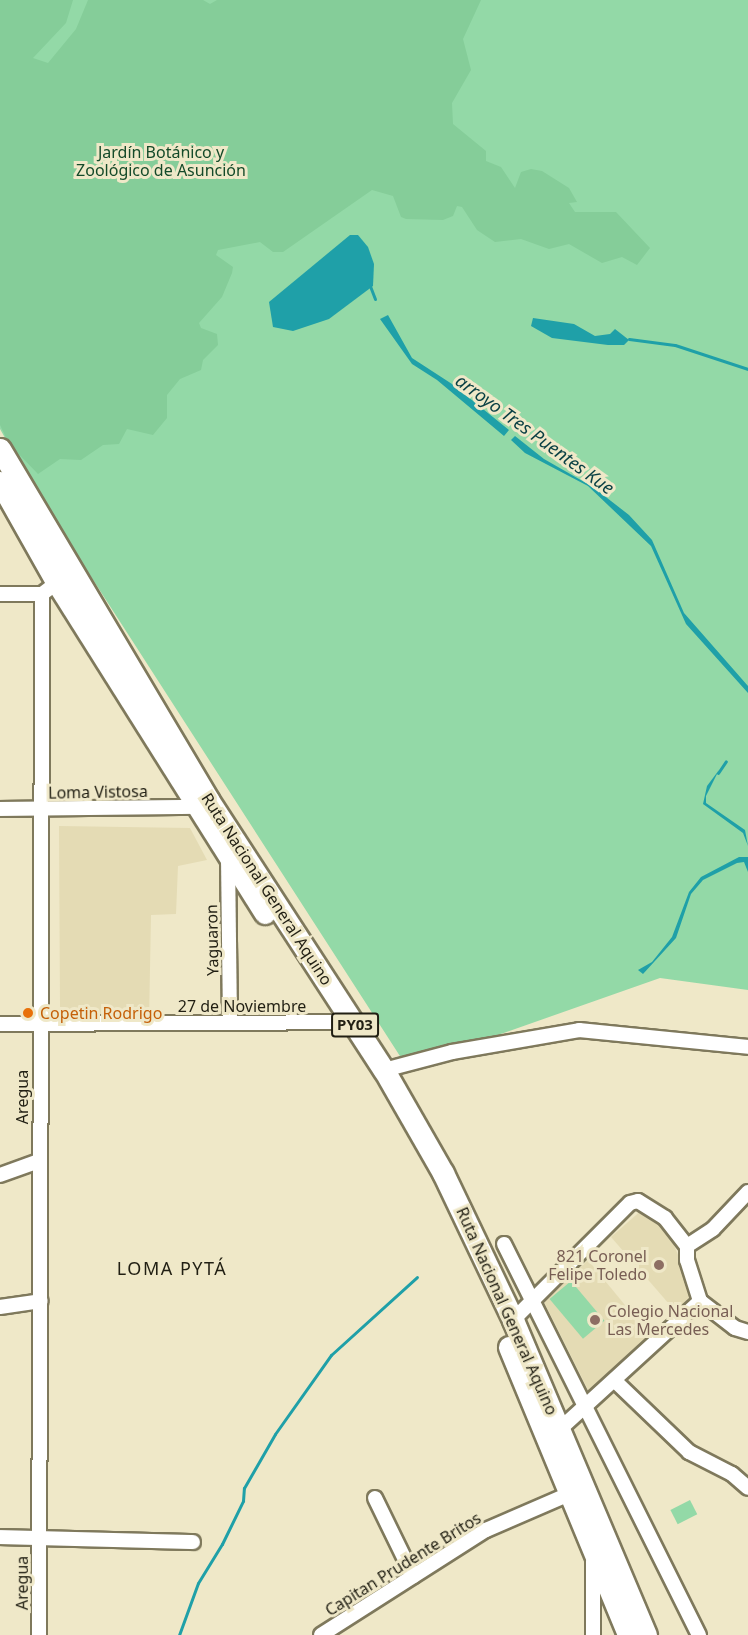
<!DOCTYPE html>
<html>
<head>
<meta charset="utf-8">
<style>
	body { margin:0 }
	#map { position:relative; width:748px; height:1635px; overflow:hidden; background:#efe8c8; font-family:"Noto Sans",sans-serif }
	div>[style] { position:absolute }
	.built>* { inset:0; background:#e4dbb4 }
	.green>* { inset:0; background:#93d9a7; transform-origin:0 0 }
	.forest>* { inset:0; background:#85cd99 }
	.water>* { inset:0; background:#1fa0a8 }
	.stream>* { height:3px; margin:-1.5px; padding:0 1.5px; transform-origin:1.5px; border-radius:1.5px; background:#1fa0a8 }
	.roads { filter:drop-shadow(2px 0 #7f795c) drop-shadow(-2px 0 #7f795c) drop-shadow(0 2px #7f795c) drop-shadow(0 -2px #7f795c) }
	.minor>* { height:14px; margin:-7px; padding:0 7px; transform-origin:7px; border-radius:7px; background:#fff }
	.highway>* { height:21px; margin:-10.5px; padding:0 10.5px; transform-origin:10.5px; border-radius:10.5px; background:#fff }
	.dots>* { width:16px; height:16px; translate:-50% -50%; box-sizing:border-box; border:3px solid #efe8c8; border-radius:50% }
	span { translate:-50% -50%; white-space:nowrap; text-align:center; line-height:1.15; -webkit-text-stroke:6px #efe8c8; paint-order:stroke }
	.shield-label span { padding:2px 4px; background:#efe8c8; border:2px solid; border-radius:4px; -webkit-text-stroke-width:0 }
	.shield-label { font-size:15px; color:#211f13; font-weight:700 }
	.park-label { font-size:16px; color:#144a29 }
	.street-label { font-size:16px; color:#211f13 }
	.food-label { font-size:16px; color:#c56008 }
	.left { translate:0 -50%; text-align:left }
	.education-label { font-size:16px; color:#785e54 }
	.right { translate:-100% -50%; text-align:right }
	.water-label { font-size:18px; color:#083f43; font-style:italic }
	.neighbourhood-label { font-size:18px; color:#211f13; letter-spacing:1.5px }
</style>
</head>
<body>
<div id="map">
	<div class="built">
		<i style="clip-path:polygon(59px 826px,190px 828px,207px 860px,178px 866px,176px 914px,151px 915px,149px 1023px,67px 1016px,60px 1007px)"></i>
		<i style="clip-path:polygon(644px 1208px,670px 1236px,694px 1292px,676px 1312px,611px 1237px)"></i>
		<i style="clip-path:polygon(588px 1260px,652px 1338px,591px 1396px,544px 1302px)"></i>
	</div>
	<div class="green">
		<i style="clip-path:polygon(0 0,748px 0,748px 990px,660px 978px,407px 1067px,28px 479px,0 429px)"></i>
		<i style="left:571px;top:1281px;width:52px;height:28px;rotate:50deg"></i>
		<i style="left:690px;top:1500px;width:16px;height:22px;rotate:63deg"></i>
	</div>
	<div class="forest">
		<i style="clip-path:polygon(0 0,73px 0,66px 23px,33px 58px,48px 63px,76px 29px,88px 0,203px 0,210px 4px,217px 0,481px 0,463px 39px,471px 70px,452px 103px,453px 124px,486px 151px,486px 161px,501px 167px,515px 188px,521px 172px,531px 169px,542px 171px,569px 188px,577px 202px,569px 203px,575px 212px,616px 212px,650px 248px,637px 265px,622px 257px,602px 263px,569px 244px,549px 249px,521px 239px,495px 242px,477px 230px,462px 207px,457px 206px,453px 216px,443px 220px,406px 219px,401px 217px,393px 196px,372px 190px,283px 252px,273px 252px,260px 242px,218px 250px,216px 255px,233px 267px,232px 273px,222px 297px,199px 323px,201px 328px,217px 334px,218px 345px,203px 360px,201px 370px,180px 379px,167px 395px,167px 418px,153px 435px,127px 429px,119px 444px,103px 445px,81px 460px,60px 459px,38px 474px,9px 444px,0 425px)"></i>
	</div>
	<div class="water">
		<i style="clip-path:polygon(350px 235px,358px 235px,368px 247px,374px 264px,373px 286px,329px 319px,293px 331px,273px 327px,269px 302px)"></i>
		<i style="clip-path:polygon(388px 315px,412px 358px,452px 384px,509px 430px,504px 436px,437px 380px,412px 364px,380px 319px)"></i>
		<i style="clip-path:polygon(533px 318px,574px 324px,595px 336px,610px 334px,615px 329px,629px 340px,624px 345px,608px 345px,552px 338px,531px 326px)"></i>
		<i style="clip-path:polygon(515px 436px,544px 459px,593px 487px,629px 515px,652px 540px,684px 613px,748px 686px,748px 693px,686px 624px,651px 546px,588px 486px,525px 453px,511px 440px)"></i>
		<i style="clip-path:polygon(719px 770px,706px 796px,706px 803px,745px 830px,748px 846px,743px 833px,703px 804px,707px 786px)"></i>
		<i style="clip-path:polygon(739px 857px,748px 857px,748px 872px,744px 862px,737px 863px,703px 880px,691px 894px,676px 938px,643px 974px,638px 970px,652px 962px,672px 937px,689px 892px,701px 877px)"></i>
	</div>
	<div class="stream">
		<i style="left:370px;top:286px;width:14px;rotate:69deg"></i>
		<i style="left:629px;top:339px;width:46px;rotate:7.4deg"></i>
		<i style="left:675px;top:345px;width:77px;rotate:18.2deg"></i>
		<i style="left:718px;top:773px;width:14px;rotate:-56deg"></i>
		<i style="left:179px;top:1635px;width:55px;rotate:-69.9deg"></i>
		<i style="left:198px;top:1583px;width:46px;rotate:-58.4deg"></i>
		<i style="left:222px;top:1544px;width:48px;rotate:-64deg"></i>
		<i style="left:243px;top:1501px;width:13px;rotate:-86deg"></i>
		<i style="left:244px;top:1488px;width:62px;rotate:-60.1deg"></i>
		<i style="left:275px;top:1434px;width:97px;rotate:-54.7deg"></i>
		<i style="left:331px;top:1355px;width:116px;rotate:-42.2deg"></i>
	</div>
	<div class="roads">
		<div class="minor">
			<i style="left:0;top:594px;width:42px"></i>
			<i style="left:0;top:809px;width:196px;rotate:-0.6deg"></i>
			<i style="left:228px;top:858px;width:164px;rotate:89.3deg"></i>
			<i style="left:0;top:1024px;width:339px;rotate:-0.3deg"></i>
			<i style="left:384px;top:1070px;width:70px;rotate:-14.8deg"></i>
			<i style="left:452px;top:1052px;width:129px;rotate:-9.8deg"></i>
			<i style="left:579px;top:1030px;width:170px;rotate:5.7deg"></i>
			<i style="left:0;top:1175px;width:41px;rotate:-19.7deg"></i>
			<i style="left:504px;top:1244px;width:437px;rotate:63.5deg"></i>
			<i style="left:687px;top:1246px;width:31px;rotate:-33deg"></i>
			<i style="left:713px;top:1229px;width:51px;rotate:-46.6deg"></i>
			<i style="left:0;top:1307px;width:41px;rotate:-8.3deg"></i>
			<i style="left:513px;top:1320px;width:165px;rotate:-45deg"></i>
			<i style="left:630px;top:1203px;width:8px;rotate:-14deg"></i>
			<i style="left:638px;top:1201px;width:32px;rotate:32deg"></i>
			<i style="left:665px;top:1218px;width:36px;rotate:52deg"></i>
			<i style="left:687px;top:1246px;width:14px;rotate:90deg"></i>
			<i style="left:687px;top:1260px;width:43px;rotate:72.4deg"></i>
			<i style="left:700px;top:1301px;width:44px;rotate:37.6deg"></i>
			<i style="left:735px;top:1328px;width:14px;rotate:17deg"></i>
			<i style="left:615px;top:1381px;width:103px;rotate:43.8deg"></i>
			<i style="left:689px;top:1452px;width:48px;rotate:27.1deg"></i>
			<i style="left:732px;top:1474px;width:21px;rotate:41deg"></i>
			<i style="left:560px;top:1429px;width:190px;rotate:-42.4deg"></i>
			<i style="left:375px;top:1498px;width:87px;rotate:64deg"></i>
			<i style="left:0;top:1537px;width:193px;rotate:1.5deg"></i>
			<i style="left:39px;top:1635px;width:1041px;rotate:-89.83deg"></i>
			<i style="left:42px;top:594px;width:25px;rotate:-37deg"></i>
			<i style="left:321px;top:1635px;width:196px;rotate:-32.5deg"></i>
			<i style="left:486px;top:1530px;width:90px;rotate:-23.4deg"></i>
			<i style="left:593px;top:1635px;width:74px;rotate:-90deg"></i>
		</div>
		<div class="highway">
			<i style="left:0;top:449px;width:409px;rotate:59.3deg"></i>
			<i style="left:209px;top:801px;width:321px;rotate:57deg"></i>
			<i style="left:384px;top:1070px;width:119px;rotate:60.2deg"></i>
			<i style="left:443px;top:1173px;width:163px;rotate:64.5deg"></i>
			<i style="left:513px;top:1320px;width:342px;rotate:67.1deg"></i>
			<i style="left:0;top:482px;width:116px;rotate:60.6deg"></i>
			<i style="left:57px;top:583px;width:390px;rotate:57.8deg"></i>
			<i style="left:509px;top:1347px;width:312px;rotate:67.5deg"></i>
		</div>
	</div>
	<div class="dots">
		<i style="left:28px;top:1013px;background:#e8710a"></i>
		<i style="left:659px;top:1265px;background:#8d6e63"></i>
		<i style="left:595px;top:1320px;background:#8d6e63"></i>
	</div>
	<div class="shield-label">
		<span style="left:355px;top:1025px">PY03</span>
	</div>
	<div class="park-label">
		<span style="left:161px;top:161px">Jardín Botánico y<br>Zoológico de Asunción</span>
	</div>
	<div class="street-label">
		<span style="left:98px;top:792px;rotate:-1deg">Loma Vistosa</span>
		<span style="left:267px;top:889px;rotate:57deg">Ruta Nacional General Aquino</span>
		<span style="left:212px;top:940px;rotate:-91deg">Yaguaron</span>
		<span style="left:242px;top:1006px">27 de Noviembre</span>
		<span style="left:22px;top:1097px;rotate:-90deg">Aregua</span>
		<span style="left:507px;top:1311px;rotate:66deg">Ruta Nacional General Aquino</span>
		<span style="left:403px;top:1564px;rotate:-32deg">Capitan Prudente Britos</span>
		<span style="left:22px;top:1583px;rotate:-90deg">Aregua</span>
	</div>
	<div class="food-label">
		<span class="left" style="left:40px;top:1013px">Copetin Rodrigo</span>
	</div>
	<div class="education-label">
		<span class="right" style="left:647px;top:1265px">821 Coronel<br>Felipe Toledo</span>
		<span class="left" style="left:607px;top:1320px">Colegio Nacional<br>Las Mercedes</span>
	</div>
	<div class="water-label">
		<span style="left:535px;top:434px;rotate:36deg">arroyo Tres Puentes Kue</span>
	</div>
	<div class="neighbourhood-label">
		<span style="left:172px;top:1268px">LOMA PYTÁ</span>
	</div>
</div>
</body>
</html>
